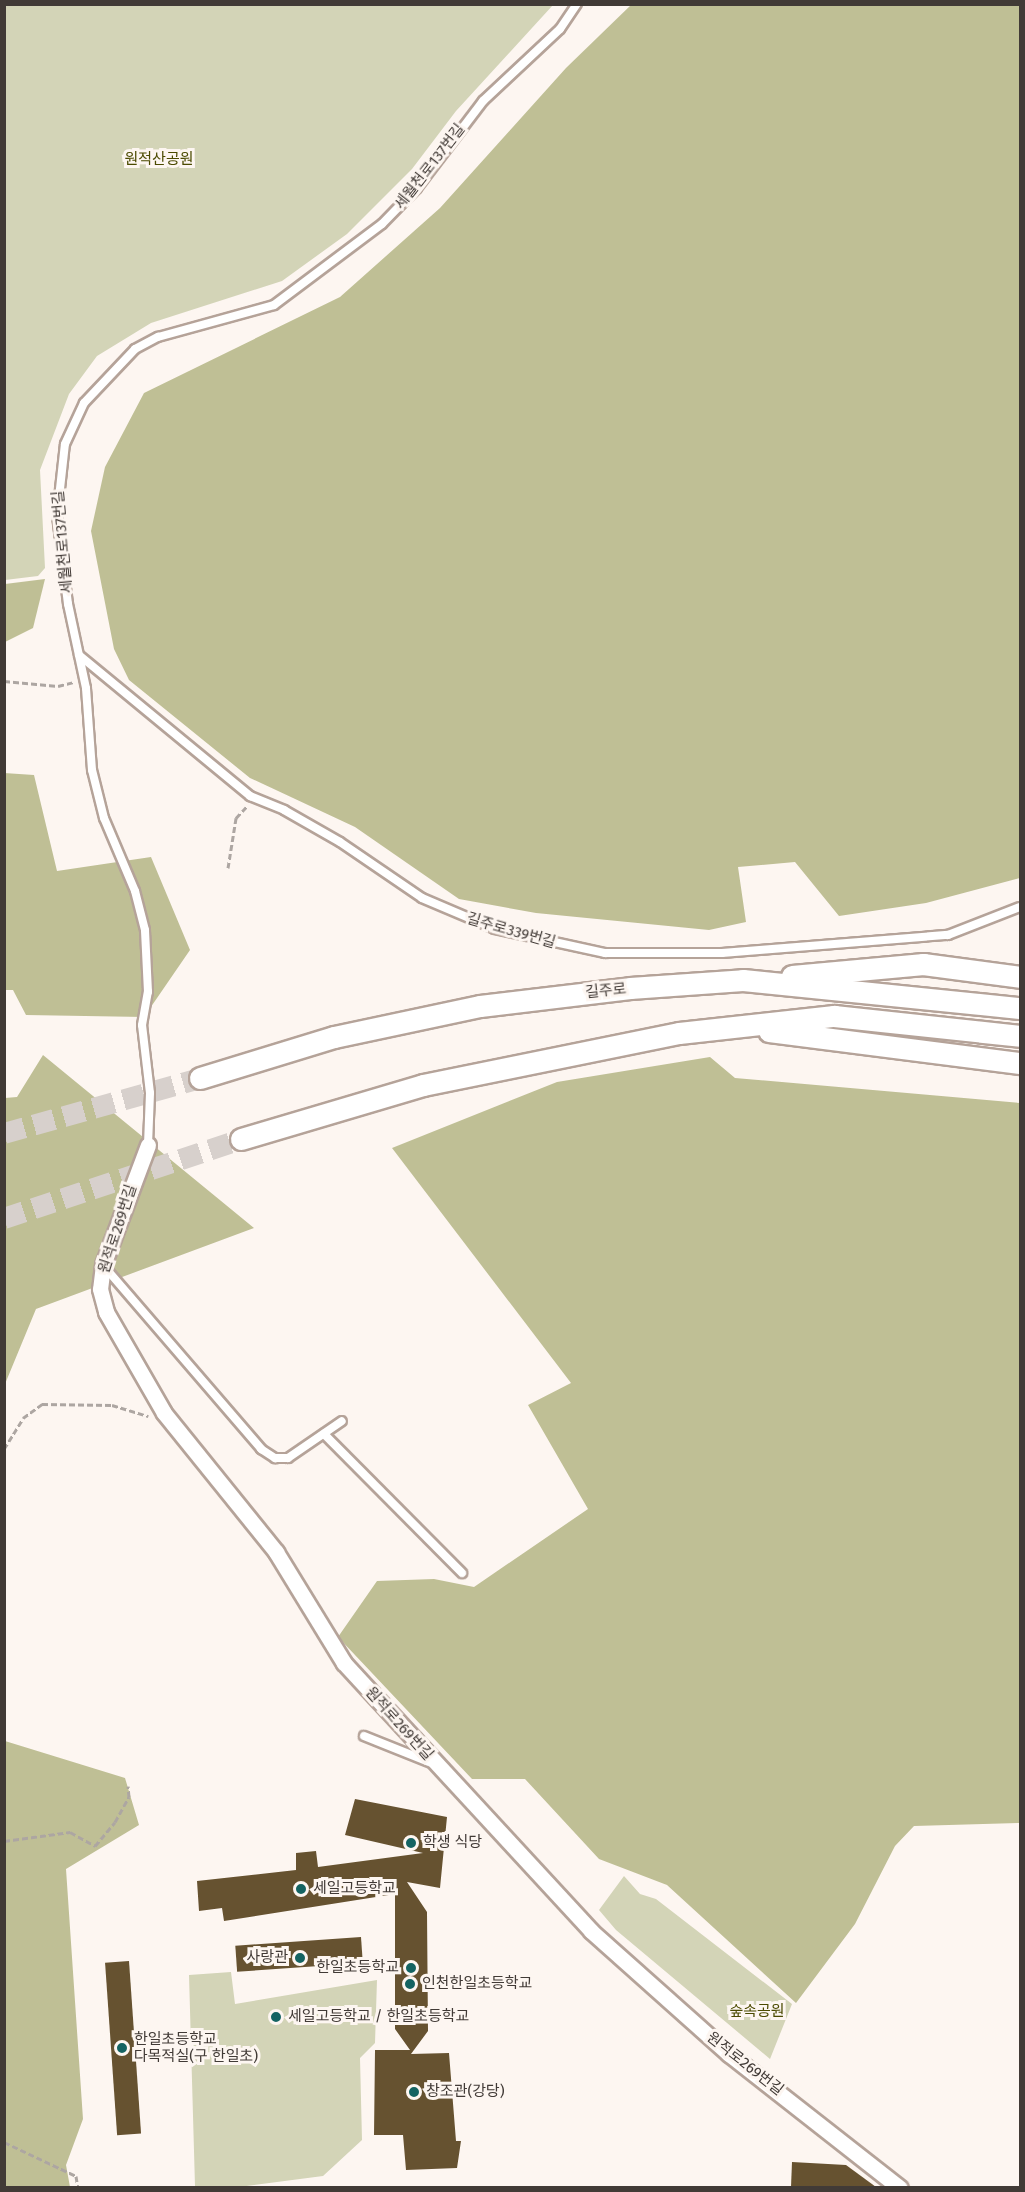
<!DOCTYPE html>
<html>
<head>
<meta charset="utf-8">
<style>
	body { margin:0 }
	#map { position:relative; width:1025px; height:2192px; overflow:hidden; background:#fdf6f1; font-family:"Fira Sans","Noto Sans KR",sans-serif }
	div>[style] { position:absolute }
	.green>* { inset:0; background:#d3d4b7 }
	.forest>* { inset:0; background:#bfbf95 }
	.building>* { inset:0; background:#665230; transform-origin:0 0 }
	.secondary-tunnel>* { height:21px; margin-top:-10.5px; transform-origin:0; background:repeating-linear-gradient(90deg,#d7d0cc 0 21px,transparent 0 31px) }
	.path>* { height:3px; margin-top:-1.5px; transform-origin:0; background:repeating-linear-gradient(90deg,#ada6a2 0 6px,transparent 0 9px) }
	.roads { filter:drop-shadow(2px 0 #b5a399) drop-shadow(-2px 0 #b5a399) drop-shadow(0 2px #b5a399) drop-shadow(0 -2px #b5a399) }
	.service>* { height:8px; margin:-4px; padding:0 4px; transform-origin:4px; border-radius:4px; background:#fff }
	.minor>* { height:15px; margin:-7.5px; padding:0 7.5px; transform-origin:7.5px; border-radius:7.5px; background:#fff }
	.secondary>* { height:21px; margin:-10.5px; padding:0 10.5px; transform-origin:10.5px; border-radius:10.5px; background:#fff }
	.dots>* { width:16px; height:16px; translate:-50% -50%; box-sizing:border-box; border:3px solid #fdf6f1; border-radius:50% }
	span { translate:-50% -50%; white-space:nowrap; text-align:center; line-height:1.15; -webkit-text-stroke:6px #fdf6f1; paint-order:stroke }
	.park-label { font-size:15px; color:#4b4a00 }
	.street-label { font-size:15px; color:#413a36 }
	.poi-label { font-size:15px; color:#413a36 }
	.left { translate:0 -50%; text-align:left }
	.right { translate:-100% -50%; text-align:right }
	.frame { position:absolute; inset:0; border:6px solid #413a36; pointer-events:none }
</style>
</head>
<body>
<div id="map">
	<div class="green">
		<i style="clip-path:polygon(4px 5px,553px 5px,456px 111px,412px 169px,347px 234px,282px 281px,151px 323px,97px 356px,69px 394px,40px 470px,45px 568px,38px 576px,5px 580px)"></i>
		<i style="clip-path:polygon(624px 1876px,640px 1894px,656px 1899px,792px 2004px,770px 2059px,616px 1930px,599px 1910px)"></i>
		<i style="clip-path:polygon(231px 1972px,235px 2004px,377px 1980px,375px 2043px,360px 2058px,362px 2140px,323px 2176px,239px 2187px,195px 2186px,189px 1975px)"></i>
	</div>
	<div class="forest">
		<i style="clip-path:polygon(632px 4px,1020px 5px,1020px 878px,926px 903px,839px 916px,795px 862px,738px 867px,746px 922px,709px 930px,536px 913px,459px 899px,355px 827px,250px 778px,129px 680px,114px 649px,91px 531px,105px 467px,144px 393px,340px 297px,440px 208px,566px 68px)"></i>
		<i style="clip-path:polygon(45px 579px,33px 628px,5px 642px,5px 584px)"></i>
		<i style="clip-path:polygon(4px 773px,34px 775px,57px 871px,151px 857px,190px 950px,144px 1017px,26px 1015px,13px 990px,5px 990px)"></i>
		<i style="clip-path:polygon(43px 1055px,254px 1228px,36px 1309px,5px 1384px,5px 1098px,17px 1097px)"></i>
		<i style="clip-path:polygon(710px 1057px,735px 1078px,1020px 1103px,1020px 1823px,914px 1826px,895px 1846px,855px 1924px,796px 2003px,667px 1885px,599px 1859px,525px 1779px,472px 1779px,338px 1637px,377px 1581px,434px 1579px,474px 1587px,588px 1509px,528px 1405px,571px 1383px,392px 1148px,557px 1082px)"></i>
		<i style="clip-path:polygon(5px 1741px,125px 1778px,139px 1825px,66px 1869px,83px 2119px,66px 2165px,70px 2187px,5px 2187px)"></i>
	</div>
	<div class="building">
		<i style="clip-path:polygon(355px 1799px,447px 1817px,440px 1888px,407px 1882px,427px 1912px,428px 2031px,411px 2054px,449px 2053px,456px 2141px,461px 2141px,457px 2168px,406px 2170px,403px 2135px,374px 2135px,375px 2050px,410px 2050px,395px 2029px,395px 1894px,224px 1921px,222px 1908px,199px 1911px,197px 1881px,296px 1870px,296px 1853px,316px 1851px,318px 1867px,423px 1853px,345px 1835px)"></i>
		<i style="left:361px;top:1937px;width:26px;height:126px;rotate:86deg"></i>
		<i style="left:129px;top:1961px;width:173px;height:24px;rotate:86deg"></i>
		<i style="clip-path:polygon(792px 2162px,846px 2165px,876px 2187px,791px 2187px)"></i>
	</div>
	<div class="secondary-tunnel">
		<i style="left:4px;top:1133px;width:204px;rotate:-15.7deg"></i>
		<i style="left:4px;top:1218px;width:250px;rotate:-18.4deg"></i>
	</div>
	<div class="path">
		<i style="left:4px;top:681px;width:54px;rotate:5.3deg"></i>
		<i style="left:58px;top:686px;width:16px;rotate:-14deg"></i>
		<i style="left:228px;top:868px;width:51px;rotate:-80.9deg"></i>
		<i style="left:236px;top:818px;width:16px;rotate:-47deg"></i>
		<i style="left:4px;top:1449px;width:36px;rotate:-58deg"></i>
		<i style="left:23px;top:1418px;width:24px;rotate:-36deg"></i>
		<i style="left:42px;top:1404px;width:70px;rotate:0.8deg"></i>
		<i style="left:112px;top:1405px;width:38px;rotate:17deg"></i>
		<i style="left:4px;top:1841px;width:67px;rotate:-7.8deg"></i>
		<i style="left:70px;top:1832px;width:29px;rotate:29deg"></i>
		<i style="left:95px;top:1846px;width:31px;rotate:-50deg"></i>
		<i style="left:115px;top:1822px;width:29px;rotate:-61deg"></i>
		<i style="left:129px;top:1797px;width:11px;rotate:-95deg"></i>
		<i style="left:4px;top:2142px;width:80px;rotate:25.3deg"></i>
		<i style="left:76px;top:2176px;width:12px;rotate:81deg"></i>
	</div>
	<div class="roads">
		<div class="service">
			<i style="left:79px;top:655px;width:222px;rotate:39.5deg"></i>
			<i style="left:250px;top:796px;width:37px;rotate:22deg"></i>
			<i style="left:284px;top:810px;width:64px;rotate:29.7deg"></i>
			<i style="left:340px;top:842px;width:99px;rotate:34.3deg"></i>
			<i style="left:422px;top:898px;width:79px;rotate:23deg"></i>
			<i style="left:495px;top:929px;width:113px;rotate:12.3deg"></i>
			<i style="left:605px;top:953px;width:117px"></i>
			<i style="left:722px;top:953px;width:227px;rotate:-4.6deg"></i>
			<i style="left:948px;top:935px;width:77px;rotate:-21.3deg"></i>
			<i style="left:148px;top:1145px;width:52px;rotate:-87.8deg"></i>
			<i style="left:150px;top:1093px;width:68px;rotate:-96.7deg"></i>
			<i style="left:142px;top:1025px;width:34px;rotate:-80deg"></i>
			<i style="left:148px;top:992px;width:62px;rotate:-92.8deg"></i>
			<i style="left:145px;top:930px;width:40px;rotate:-104.4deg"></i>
			<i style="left:135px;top:891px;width:79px;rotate:-113deg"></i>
			<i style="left:104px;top:818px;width:49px;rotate:-104deg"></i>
			<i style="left:92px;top:770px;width:82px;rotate:-94.2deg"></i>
			<i style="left:86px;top:688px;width:86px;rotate:-102.1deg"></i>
			<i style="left:68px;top:604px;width:89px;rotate:-97.1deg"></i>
			<i style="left:57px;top:516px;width:72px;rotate:-83.7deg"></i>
			<i style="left:65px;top:444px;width:45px;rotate:-65.1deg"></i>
			<i style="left:84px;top:403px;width:74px;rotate:-46.6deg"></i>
			<i style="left:135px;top:349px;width:26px;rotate:-28deg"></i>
			<i style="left:158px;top:337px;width:120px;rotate:-15.4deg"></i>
			<i style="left:274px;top:305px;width:135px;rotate:-36.9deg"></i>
			<i style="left:382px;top:224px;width:50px;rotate:-45.8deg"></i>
			<i style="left:417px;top:188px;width:109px;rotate:-52.8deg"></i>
			<i style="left:483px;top:101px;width:105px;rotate:-43.1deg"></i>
			<i style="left:560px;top:29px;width:30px;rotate:-56deg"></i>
			<i style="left:103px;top:1265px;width:243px;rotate:49.3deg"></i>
			<i style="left:261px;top:1449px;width:17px;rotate:33deg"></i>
			<i style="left:275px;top:1458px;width:13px"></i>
			<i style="left:288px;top:1458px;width:65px;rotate:-34.4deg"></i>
			<i style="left:324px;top:1434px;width:196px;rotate:45.2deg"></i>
			<i style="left:364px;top:1736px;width:70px;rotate:21.8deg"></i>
		</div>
		<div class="minor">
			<i style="left:148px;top:1145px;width:128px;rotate:110.6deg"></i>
			<i style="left:103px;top:1265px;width:24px;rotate:97deg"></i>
			<i style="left:100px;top:1289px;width:24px;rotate:75deg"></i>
			<i style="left:106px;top:1312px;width:116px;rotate:60.1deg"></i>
			<i style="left:164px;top:1413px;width:179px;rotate:51.1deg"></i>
			<i style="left:276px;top:1552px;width:130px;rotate:58.5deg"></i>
			<i style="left:344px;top:1663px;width:364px;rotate:47.3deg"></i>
			<i style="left:591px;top:1931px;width:185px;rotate:41.7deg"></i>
			<i style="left:729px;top:2054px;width:217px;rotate:38.1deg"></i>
		</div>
		<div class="secondary">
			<i style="left:792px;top:976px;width:132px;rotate:-5.2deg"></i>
			<i style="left:923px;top:964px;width:98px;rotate:7.6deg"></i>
			<i style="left:769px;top:1031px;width:253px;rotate:7.3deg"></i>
			<i style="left:200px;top:1078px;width:140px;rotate:-17deg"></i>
			<i style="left:334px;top:1037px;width:149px;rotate:-12deg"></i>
			<i style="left:480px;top:1006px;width:151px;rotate:-6.8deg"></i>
			<i style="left:630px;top:988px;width:113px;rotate:-4deg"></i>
			<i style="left:743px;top:980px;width:278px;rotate:5.8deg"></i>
			<i style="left:241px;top:1139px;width:190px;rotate:-16.5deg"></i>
			<i style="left:423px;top:1085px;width:261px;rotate:-11.5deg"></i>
			<i style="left:679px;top:1033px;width:156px;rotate:-6.3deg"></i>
			<i style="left:834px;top:1016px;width:187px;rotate:6.1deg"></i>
		</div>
	</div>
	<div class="dots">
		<i style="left:411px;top:1843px;background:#146362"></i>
		<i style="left:301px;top:1889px;background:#146362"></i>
		<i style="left:300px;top:1958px;background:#146362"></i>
		<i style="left:411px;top:1968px;background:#146362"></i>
		<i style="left:410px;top:1984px;background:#146362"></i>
		<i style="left:276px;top:2017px;background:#146362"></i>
		<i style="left:122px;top:2048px;background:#146362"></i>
		<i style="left:414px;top:2092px;background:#146362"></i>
	</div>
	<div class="park-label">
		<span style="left:159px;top:160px">원적산공원</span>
		<span style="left:757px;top:2012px">숲속공원</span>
	</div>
	<div class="street-label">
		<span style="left:430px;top:167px;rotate:-52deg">세월천로137번길</span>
		<span style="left:63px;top:542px;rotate:-95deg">세월천로137번길</span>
		<span style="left:511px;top:931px;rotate:16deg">길주로339번길</span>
		<span style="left:606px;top:991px;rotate:-6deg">길주로</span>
		<span style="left:118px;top:1229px;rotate:-72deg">원적로269번길</span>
		<span style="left:399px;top:1724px;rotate:48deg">원적로269번길</span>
		<span style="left:745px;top:2064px;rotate:38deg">원적로269번길</span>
	</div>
	<div class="poi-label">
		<span class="left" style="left:423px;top:1843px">학생 식당</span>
		<span class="left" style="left:313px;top:1889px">세일고등학교</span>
		<span class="right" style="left:288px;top:1958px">사랑관</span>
		<span class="right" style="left:399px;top:1968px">한일초등학교</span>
		<span class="left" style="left:422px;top:1984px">인천한일초등학교</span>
		<span class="left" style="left:288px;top:2017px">세일고등학교 / 한일초등학교</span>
		<span class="left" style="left:134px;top:2048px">한일초등학교<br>다목적실(구 한일초)</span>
		<span class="left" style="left:426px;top:2092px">창조관(강당)</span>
	</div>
	<div class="frame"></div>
</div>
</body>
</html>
